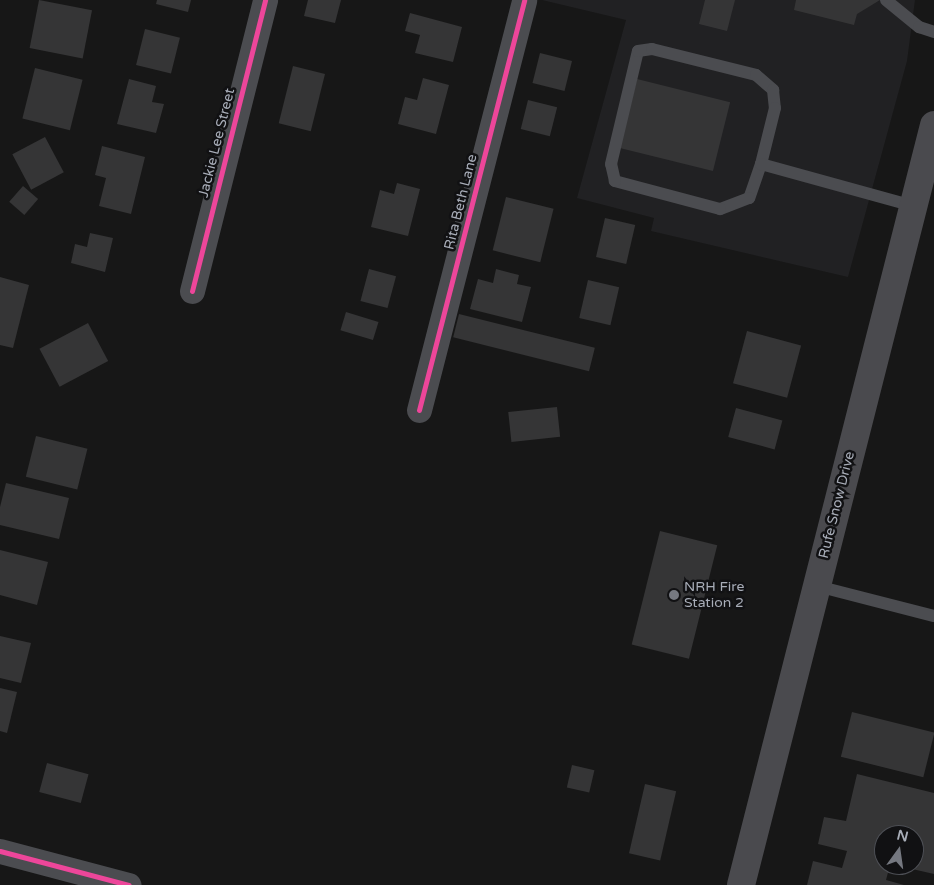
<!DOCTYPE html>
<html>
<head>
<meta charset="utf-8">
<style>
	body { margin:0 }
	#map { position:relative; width:934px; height:885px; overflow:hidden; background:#171717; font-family:"Varela Round",sans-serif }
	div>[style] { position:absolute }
	.built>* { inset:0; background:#212123 }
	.building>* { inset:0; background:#353536; transform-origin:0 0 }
	.service>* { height:12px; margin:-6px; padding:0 6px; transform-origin:6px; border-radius:6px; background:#4b4c50 }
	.minor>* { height:25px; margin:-12.5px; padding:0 12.5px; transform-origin:12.5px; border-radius:12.5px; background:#4b4c50 }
	.secondary>* { height:28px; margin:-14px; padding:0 14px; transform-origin:14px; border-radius:14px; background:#4a4a4e }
	.cycleway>* { height:5px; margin:-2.5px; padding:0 2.5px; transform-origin:2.5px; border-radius:2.5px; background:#ed469a }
	.dots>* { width:14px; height:14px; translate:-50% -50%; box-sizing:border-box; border:2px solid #111113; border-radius:50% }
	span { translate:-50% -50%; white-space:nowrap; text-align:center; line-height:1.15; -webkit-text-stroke:5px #111113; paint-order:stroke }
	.street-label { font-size:14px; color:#a8adb8 }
	.poi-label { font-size:14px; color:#a8adb8 }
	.left { translate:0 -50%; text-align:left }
	.north { position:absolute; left:874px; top:825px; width:50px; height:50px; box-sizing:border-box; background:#111113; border:1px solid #4d4f55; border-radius:50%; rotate:14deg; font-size:14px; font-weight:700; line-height:20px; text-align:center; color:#a8adb8 }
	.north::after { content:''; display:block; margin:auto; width:18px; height:22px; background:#757880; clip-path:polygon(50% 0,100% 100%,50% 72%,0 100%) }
</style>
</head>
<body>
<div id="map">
	<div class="built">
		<i style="clip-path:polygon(542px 0,915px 0,907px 61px,848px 277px,651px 231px,654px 218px,577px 198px,626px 20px)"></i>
	</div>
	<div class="building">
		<i style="left:39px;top:0;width:54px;height:49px;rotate:11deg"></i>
		<i style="clip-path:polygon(157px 0,191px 0,188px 12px,156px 4px)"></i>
		<i style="clip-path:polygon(308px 0,341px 0,335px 23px,304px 16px)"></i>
		<i style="clip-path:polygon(705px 0,735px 0,727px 31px,699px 24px)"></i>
		<i style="clip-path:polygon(796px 0,880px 0,857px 14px,854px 25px,794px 10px)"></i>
		<i style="clip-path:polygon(410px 13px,462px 27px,453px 62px,415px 53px,420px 35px,405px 31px)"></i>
		<i style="left:145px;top:29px;width:36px;height:37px;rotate:14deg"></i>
		<i style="left:540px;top:53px;width:33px;height:31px;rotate:14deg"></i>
		<i style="left:293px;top:66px;width:33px;height:59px;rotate:14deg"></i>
		<i style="left:35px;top:68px;width:49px;height:52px;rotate:14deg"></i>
		<i style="clip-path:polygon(423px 78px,449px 85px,436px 134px,398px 124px,405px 97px,417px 100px)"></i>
		<i style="clip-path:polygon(129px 79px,156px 86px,152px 102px,164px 104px,156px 133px,117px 124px)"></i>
		<i style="left:637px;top:79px;width:96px;height:71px;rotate:14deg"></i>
		<i style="left:528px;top:100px;width:30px;height:30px;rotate:14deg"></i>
		<i style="left:45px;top:137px;width:40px;height:37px;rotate:62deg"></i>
		<i style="clip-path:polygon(102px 146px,145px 157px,131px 214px,99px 206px,106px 178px,95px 175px)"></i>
		<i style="clip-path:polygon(397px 183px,420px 189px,408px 236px,371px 227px,380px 190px,394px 194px)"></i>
		<i style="left:23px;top:186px;width:20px;height:21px;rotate:41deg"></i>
		<i style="left:506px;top:197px;width:49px;height:55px;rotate:14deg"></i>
		<i style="left:605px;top:218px;width:31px;height:40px;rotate:13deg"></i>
		<i style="clip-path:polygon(90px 233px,113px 238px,105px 272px,71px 263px,75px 244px,87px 247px)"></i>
		<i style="left:369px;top:269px;width:28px;height:33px;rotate:15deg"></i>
		<i style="clip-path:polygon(496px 269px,519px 275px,517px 284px,531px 287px,522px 322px,470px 309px,478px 279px,493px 283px)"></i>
		<i style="clip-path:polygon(0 277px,29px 285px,13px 348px,0 345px)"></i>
		<i style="left:588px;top:280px;width:32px;height:39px;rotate:13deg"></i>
		<i style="left:346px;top:312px;width:34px;height:19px;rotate:17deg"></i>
		<i style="left:459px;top:314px;width:140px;height:24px;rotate:14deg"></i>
		<i style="left:88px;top:323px;width:43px;height:55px;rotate:62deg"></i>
		<i style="left:747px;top:331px;width:56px;height:54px;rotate:15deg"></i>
		<i style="left:557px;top:407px;width:30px;height:49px;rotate:84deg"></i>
		<i style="left:736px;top:408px;width:48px;height:30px;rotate:15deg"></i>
		<i style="left:36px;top:436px;width:53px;height:42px;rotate:14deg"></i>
		<i style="clip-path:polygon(6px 483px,69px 498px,59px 539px,0 525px,0 507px)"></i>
		<i style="left:660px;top:531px;width:59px;height:117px;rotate:14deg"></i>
		<i style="clip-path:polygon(0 550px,48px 562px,37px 605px,0 595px)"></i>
		<i style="clip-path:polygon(0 636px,31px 643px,21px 683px,0 678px)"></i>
		<i style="clip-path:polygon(0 688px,17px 692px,7px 733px,0 731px)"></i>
		<i style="left:852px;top:712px;width:85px;height:46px;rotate:14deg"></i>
		<i style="left:47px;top:763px;width:43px;height:30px;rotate:15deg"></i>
		<i style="left:572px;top:765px;width:23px;height:23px;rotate:13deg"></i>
		<i style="clip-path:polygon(857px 774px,934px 793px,934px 874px,899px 866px,914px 865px,914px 835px,884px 835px,884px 865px,890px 865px,886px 880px,904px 885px,807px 885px,813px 861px,842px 868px,847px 851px,818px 844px,824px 817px,846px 821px)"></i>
		<i style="left:645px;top:784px;width:32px;height:71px;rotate:13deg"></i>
	</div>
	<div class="service">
		<i style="left:886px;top:0;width:43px;rotate:39.3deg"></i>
		<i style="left:919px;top:27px;width:16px;rotate:18deg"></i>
		<i style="left:761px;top:164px;width:36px;rotate:109deg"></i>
		<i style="left:749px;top:198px;width:31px;rotate:159deg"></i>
		<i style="left:720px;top:209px;width:109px;rotate:-165.1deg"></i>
		<i style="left:615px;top:181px;width:17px;rotate:-103deg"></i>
		<i style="left:611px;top:164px;width:116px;rotate:-76.6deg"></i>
		<i style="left:638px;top:51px;width:14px;rotate:-8deg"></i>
		<i style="left:652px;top:49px;width:107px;rotate:14deg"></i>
		<i style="left:756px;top:75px;width:23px;rotate:41deg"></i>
		<i style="left:773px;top:90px;width:18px;rotate:84deg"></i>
		<i style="left:775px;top:108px;width:58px;rotate:104deg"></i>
		<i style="left:761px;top:164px;width:158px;rotate:15.4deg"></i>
		<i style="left:817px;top:586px;width:121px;rotate:14.4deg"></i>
	</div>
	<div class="minor">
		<i style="left:192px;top:291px;width:300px;rotate:-75.9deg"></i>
		<i style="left:419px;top:410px;width:423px;rotate:-75.6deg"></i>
		<i style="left:0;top:851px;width:133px;rotate:14.8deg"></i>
	</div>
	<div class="secondary">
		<i style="left:741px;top:885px;width:784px;rotate:-75.75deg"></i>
	</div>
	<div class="cycleway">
		<i style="left:192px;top:291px;width:300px;rotate:-75.9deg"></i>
		<i style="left:419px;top:410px;width:423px;rotate:-75.6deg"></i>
		<i style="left:0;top:851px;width:133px;rotate:14.8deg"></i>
	</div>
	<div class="dots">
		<i style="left:674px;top:595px;background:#757880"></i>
	</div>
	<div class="street-label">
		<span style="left:217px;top:143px;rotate:-76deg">Jackie Lee Street</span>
		<span style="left:461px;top:202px;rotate:-76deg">Rita Beth Lane</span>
		<span style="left:837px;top:505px;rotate:-76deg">Rufe Snow Drive</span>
	</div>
	<div class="poi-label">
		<span class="left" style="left:684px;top:595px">NRH Fire<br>Station 2</span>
	</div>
	<div class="north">N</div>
</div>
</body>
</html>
